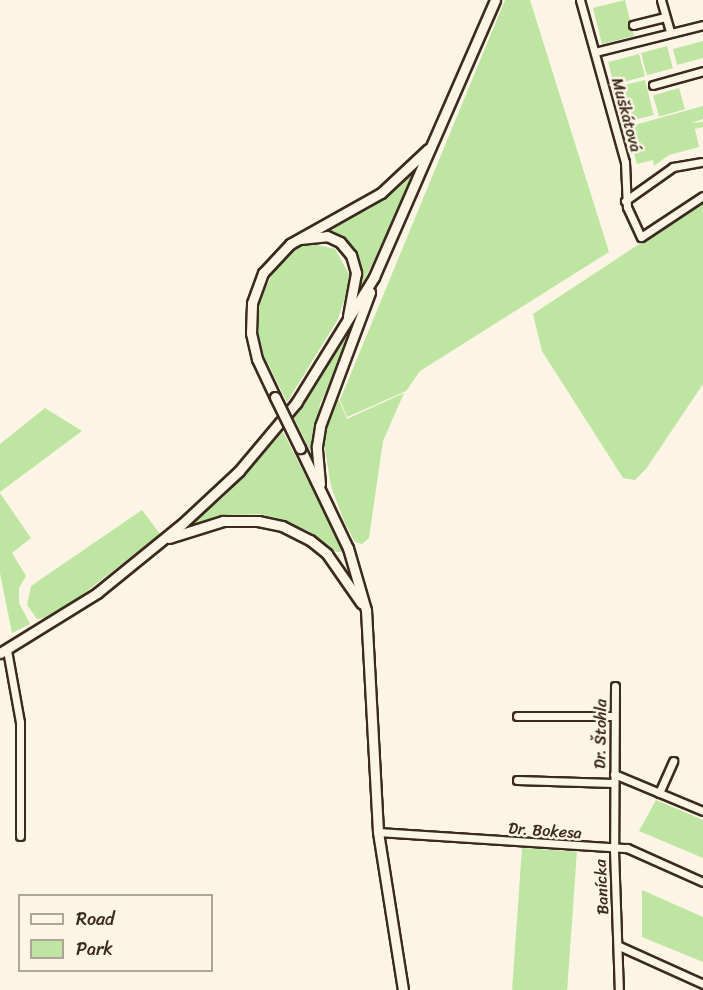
<!DOCTYPE html>
<html>
<head>
<meta charset="utf-8">
<style>
	body { margin:0 }
	#map { position:relative; width:703px; height:990px; overflow:hidden; background:#fcf5e5; font-family:Sriracha,sans-serif }
	div>[style] { position:absolute }
	.green>* { inset:0; background:#bee5a1; transform-origin:0 0 }
	.roads { filter:drop-shadow(2px 0 #3b2a1e) drop-shadow(-2px 0 #3b2a1e) drop-shadow(0 2px #3b2a1e) drop-shadow(0 -2px #3b2a1e) }
	.minor>* { height:7px; margin:-3.5px; padding:0 3.5px; transform-origin:3.5px; border-radius:3.5px; background:#fcf5e5 }
	.major>* { height:9px; margin:-4.5px; padding:0 4.5px; transform-origin:4.5px; border-radius:4.5px; background:#fcf5e5 }
	.bridges { filter:drop-shadow(2px 0 #3b2a1e) drop-shadow(-2px 0 #3b2a1e) drop-shadow(0 2px #3b2a1e) drop-shadow(0 -2px #3b2a1e) }
	.major-bridge>* { height:9px; margin:-4.5px; padding:0 4.5px; transform-origin:4.5px; border-radius:4.5px; background:#fcf5e5 }
	span { translate:-50% -50%; white-space:nowrap; text-align:center; line-height:1.15; -webkit-text-stroke:5px #fcf5e5; paint-order:stroke }
	.street-label { font-size:16px; color:#3b2a1e }
	.legend { position:absolute; left:18px; top:894px; width:195px; height:78px; box-sizing:border-box; background:#fcf5e5; border:2px solid #afa495; margin:0; padding:8px 10px; list-style:none; font-size:18px; color:#3b2a1e }
	.legend li { display:flex; align-items:center; gap:12px; height:30px }
	.legend b { width:30px; border:2px solid #afa495 }
</style>
</head>
<body>
<div id="map">
	<div class="green">
		<i style="clip-path:polygon(505px 0,530px 0,609px 252px,420px 371px,406px 391px,347px 417px,340px 400px)"></i>
		<i style="left:625px;top:0;width:37px;height:33px;rotate:76deg"></i>
		<i style="clip-path:polygon(703px 41px,703px 58px,677px 65px,673px 49px)"></i>
		<i style="left:667px;top:46px;width:23px;height:27px;rotate:75deg"></i>
		<i style="left:639px;top:54px;width:23px;height:32px;rotate:75deg"></i>
		<i style="left:645px;top:80px;width:36px;height:29px;rotate:76deg"></i>
		<i style="left:679px;top:88px;width:22px;height:27px;rotate:74deg"></i>
		<i style="clip-path:polygon(703px 106px,703px 119px,691px 123px,703px 122px,703px 127px,695px 129px,699px 147px,669px 155px,654px 166px,653px 160px,637px 164px,627px 127px)"></i>
		<i style="clip-path:polygon(415px 170px,376px 256px,357px 295px,361px 264px,354px 250px,346px 239px,322px 230px,368px 210px,402px 185px)"></i>
		<i style="clip-path:polygon(703px 202px,703px 384px,646px 469px,635px 480px,623px 478px,542px 351px,533px 314px)"></i>
		<i style="clip-path:polygon(309px 243px,335px 249px,349px 274px,348px 289px,337px 321px,287px 402px,261px 350px,256px 323px,258px 303px,278px 263px,293px 249px)"></i>
		<i style="clip-path:polygon(358px 320px,320px 404px,312px 454px,293px 416px)"></i>
		<i style="clip-path:polygon(404px 393px,383px 441px,369px 538px,362px 544px,355px 542px,344px 521px,331px 486px,323px 437px,331px 404px,333px 397px,339px 400px,347px 419px)"></i>
		<i style="clip-path:polygon(45px 408px,82px 431px,0 492px,0 444px)"></i>
		<i style="clip-path:polygon(283px 432px,340px 543px,344px 552px,336px 552px,309px 531px,260px 514px,231px 515px,188px 526px,225px 496px)"></i>
		<i style="clip-path:polygon(0 493px,31px 538px,12px 553px,26px 576px,19px 588px,19px 603px,30px 624px,12px 633px,0 573px)"></i>
		<i style="clip-path:polygon(142px 510px,160px 534px,55px 616px,37px 619px,27px 605px,31px 586px)"></i>
		<i style="clip-path:polygon(656px 800px,703px 820px,703px 858px,639px 831px)"></i>
		<i style="left:522px;top:848px;width:55px;height:142px;rotate:4deg"></i>
		<i style="clip-path:polygon(642px 890px,703px 917px,703px 962px,642px 937px)"></i>
	</div>
	<div class="roads">
		<div class="minor">
			<i style="left:580px;top:0;width:168px;rotate:74.5deg"></i>
			<i style="left:625px;top:162px;width:45px;rotate:87.5deg"></i>
			<i style="left:627px;top:207px;width:33px;rotate:65deg"></i>
			<i style="left:641px;top:237px;width:74px;rotate:-33.5deg"></i>
			<i style="left:661px;top:0;width:33px;rotate:74deg"></i>
			<i style="left:633px;top:25px;width:33px;rotate:-14deg"></i>
			<i style="left:595px;top:52px;width:111px;rotate:-14deg"></i>
			<i style="left:653px;top:85px;width:52px;rotate:-15.6deg"></i>
			<i style="left:625px;top:201px;width:59px;rotate:-35.3deg"></i>
			<i style="left:673px;top:167px;width:28px;rotate:-10deg"></i>
			<i style="left:7px;top:650px;width:73px;rotate:79.8deg"></i>
			<i style="left:20px;top:722px;width:114px;rotate:90deg"></i>
			<i style="left:615px;top:686px;width:164px;rotate:90.3deg"></i>
			<i style="left:614px;top:850px;width:140px;rotate:88deg"></i>
			<i style="left:517px;top:716px;width:97px"></i>
			<i style="left:614px;top:774px;width:96px;rotate:22.6deg"></i>
			<i style="left:517px;top:780px;width:96px;rotate:1.8deg"></i>
			<i style="left:659px;top:793px;width:35px;rotate:-66deg"></i>
			<i style="left:378px;top:832px;width:250px;rotate:3.7deg"></i>
			<i style="left:627px;top:848px;width:83px;rotate:24.1deg"></i>
			<i style="left:619px;top:946px;width:92px;rotate:24.3deg"></i>
		</div>
		<div class="major">
			<i style="left:300px;top:239px;width:27px;rotate:-6deg"></i>
			<i style="left:327px;top:236px;width:14px;rotate:25deg"></i>
			<i style="left:340px;top:242px;width:17px;rotate:50deg"></i>
			<i style="left:351px;top:255px;width:19px;rotate:74deg"></i>
			<i style="left:356px;top:273px;width:44px;rotate:100.5deg"></i>
			<i style="left:275px;top:397px;width:42px;rotate:-115.3deg"></i>
			<i style="left:257px;top:359px;width:27px;rotate:-103deg"></i>
			<i style="left:251px;top:333px;width:30px;rotate:-88deg"></i>
			<i style="left:252px;top:303px;width:32px;rotate:-70deg"></i>
			<i style="left:263px;top:273px;width:40px;rotate:-47deg"></i>
			<i style="left:290px;top:244px;width:104px;rotate:-29.3deg"></i>
			<i style="left:381px;top:193px;width:64px;rotate:-43.1deg"></i>
			<i style="left:300px;top:448px;width:111px;rotate:64.4deg"></i>
			<i style="left:348px;top:548px;width:65px;rotate:73.8deg"></i>
			<i style="left:366px;top:610px;width:222px;rotate:86.9deg"></i>
			<i style="left:378px;top:832px;width:160px;rotate:81deg"></i>
			<i style="left:320px;top:484px;width:38px;rotate:-95deg"></i>
			<i style="left:317px;top:446px;width:20px;rotate:-81deg"></i>
			<i style="left:320px;top:426px;width:143px;rotate:-69.5deg"></i>
			<i style="left:169px;top:538px;width:57px;rotate:-17.5deg"></i>
			<i style="left:223px;top:521px;width:35px"></i>
			<i style="left:258px;top:521px;width:25px;rotate:12deg"></i>
			<i style="left:282px;top:526px;width:31px;rotate:27deg"></i>
			<i style="left:310px;top:540px;width:22px;rotate:39deg"></i>
			<i style="left:327px;top:554px;width:60px;rotate:55.2deg"></i>
			<i style="left:0;top:653px;width:114px;rotate:-31.7deg"></i>
			<i style="left:97px;top:593px;width:109px;rotate:-39.1deg"></i>
			<i style="left:182px;top:524px;width:78px;rotate:-42.9deg"></i>
			<i style="left:239px;top:471px;width:89px;rotate:-50deg"></i>
			<i style="left:296px;top:403px;width:148px;rotate:-58.2deg"></i>
			<i style="left:374px;top:277px;width:302px;rotate:-66.4deg"></i>
		</div>
	</div>
	<div class="bridges">
		<div class="major-bridge">
			<i style="left:275px;top:397px;width:57px;rotate:63.9deg"></i>
		</div>
	</div>
	<div class="street-label">
		<span style="left:626px;top:115px;rotate:75deg">Muškátová</span>
		<span style="left:601px;top:734px;rotate:-89deg">Dr. Štohla</span>
		<span style="left:545px;top:831px;rotate:4deg">Dr. Bokesa</span>
		<span style="left:602px;top:887px;rotate:-93deg">Banícka</span>
	</div>
	<ul class="legend">
	<li><b style="height:8px;background:#fcf5e5"></b>Road</li>
	<li><b style="height:16px;background:#bee5a1"></b>Park</li>
	</ul>
</div>
</body>
</html>
